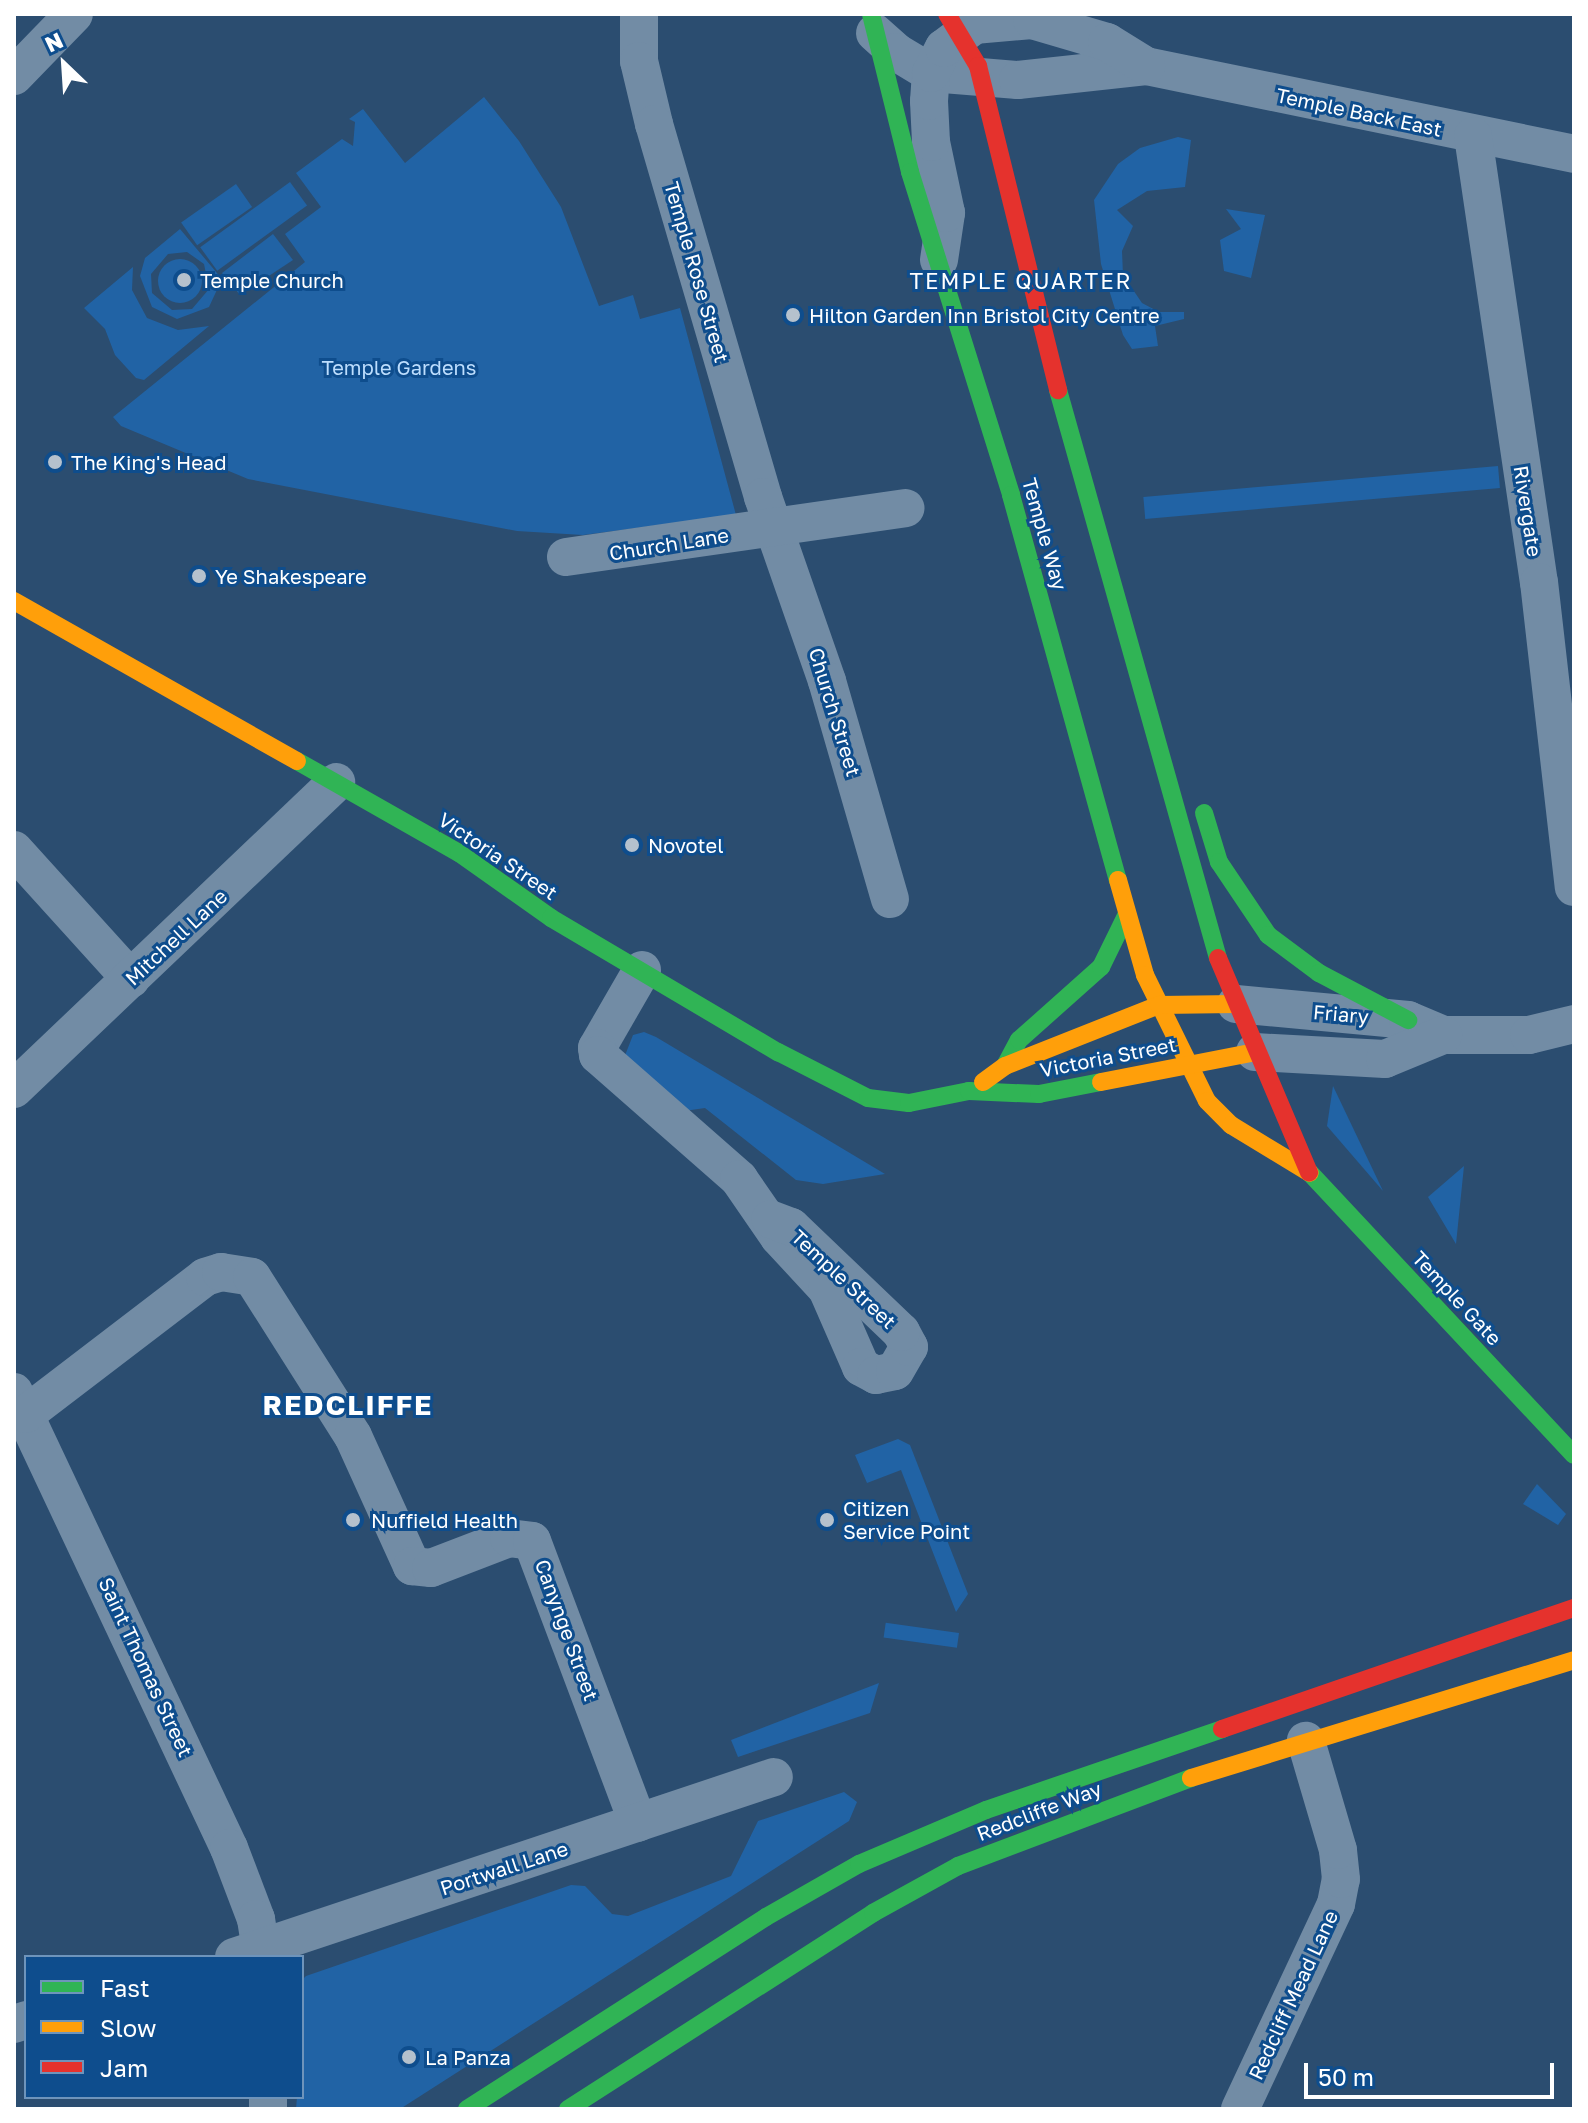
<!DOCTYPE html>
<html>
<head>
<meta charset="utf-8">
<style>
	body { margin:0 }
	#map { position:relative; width:1588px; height:2123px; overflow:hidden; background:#2b4d70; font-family:"Golos Text",sans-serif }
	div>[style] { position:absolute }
	.green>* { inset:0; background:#2163a5; transform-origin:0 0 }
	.round { border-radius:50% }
	.street>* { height:38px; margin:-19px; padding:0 19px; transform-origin:19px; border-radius:19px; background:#728ca5 }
	.fast>* { height:18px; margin:-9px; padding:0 9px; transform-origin:9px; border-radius:9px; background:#30b455 }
	.slow>* { height:18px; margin:-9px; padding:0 9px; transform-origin:9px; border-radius:9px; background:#ff9f0a }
	.jam>* { height:18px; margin:-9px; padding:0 9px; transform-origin:9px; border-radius:9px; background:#e5322d }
	.dots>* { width:22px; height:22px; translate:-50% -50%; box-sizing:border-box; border:4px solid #0e4d8d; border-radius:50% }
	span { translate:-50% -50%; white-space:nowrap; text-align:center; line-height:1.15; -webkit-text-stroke:6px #0e4d8d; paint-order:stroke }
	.street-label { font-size:20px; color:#fff }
	.poi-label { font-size:20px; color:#fff }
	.left { translate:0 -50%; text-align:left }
	.park-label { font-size:20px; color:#bddefe }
	.neighbourhood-label { font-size:22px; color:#fff; letter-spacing:2px }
	.district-label { font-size:28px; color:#fff; font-weight:700; letter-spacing:2px }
	.frame { position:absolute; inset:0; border:16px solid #fff; pointer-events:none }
	.legend { position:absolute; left:24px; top:1955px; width:280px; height:144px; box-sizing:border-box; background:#0e4d8d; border:2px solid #6e94bb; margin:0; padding:10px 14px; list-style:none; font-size:24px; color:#fff }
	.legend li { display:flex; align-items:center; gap:16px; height:40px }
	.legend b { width:40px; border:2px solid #6e94bb }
	.north { position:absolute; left:24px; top:24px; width:80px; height:80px; -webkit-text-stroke:6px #0e4d8d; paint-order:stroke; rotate:335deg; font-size:22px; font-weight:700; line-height:32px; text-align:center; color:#fff }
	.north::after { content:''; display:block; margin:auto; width:28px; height:36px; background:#fff; clip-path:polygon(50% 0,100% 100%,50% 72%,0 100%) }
	.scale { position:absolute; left:1304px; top:2063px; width:250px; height:36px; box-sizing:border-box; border:4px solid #fff; border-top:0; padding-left:10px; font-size:24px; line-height:28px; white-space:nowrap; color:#fff; -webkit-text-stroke:6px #0e4d8d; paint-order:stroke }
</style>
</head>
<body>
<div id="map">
	<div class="green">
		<i style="clip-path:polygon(484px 97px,519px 141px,561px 207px,599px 306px,633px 295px,640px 319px,680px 308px,736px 515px,583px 535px,517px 531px,248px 479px,121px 426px,113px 417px,305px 262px,285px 234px,321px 207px,296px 173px,342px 139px,353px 146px,355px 122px,349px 119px,363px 109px,405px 163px)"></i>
		<i style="clip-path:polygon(1178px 137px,1191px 140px,1185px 187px,1147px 191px,1117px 210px,1133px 226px,1122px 251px,1123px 275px,1142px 303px,1159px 312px,1184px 312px,1184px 319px,1155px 326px,1158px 346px,1132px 349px,1123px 335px,1101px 264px,1094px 200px,1118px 164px,1140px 148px)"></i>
		<i style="left:290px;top:182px;width:29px;height:111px;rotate:54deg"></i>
		<i style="left:236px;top:184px;width:28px;height:67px;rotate:55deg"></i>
		<i style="clip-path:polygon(1226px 209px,1265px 215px,1251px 278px,1224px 271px,1220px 240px,1241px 229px)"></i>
		<i style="clip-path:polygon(evenodd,180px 229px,222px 279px,209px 307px,177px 319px,152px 307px,140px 276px,145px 258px,180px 229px,187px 252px,204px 264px,209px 289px,192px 309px,172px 310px,152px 293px,151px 274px,168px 254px,187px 252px)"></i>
		<i style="clip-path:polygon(273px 234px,293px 260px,240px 295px,222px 273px)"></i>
		<i class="round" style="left:158px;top:259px;width:44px;height:44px"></i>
		<i style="clip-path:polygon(133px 267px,132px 290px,147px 318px,178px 330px,209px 326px,144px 380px,136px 378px,115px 355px,105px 329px,84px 308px)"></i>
		<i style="left:1498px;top:466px;width:22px;height:356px;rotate:85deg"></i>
		<i style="clip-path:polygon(644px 1032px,656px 1037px,885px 1174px,823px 1184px,796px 1180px,705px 1108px,677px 1112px,624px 1058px,633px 1035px)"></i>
		<i style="clip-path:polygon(1333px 1086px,1383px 1191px,1327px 1126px)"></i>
		<i style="clip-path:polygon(1464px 1166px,1456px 1244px,1428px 1197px)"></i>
		<i style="clip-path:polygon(898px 1439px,910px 1445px,968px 1594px,956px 1612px,901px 1470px,867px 1483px,855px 1455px)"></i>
		<i style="clip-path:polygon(1537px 1484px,1566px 1514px,1558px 1525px,1523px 1504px)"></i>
		<i style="left:959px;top:1633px;width:15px;height:74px;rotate:98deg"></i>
		<i style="clip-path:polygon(879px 1683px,870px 1713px,738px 1757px,731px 1740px)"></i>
		<i style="clip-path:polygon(844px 1792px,857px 1802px,849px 1821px,400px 2109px,296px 2109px,297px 2097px,302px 2097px,302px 1980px,306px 1976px,571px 1885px,585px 1886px,612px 1914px,628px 1916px,731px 1876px,758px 1821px)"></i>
	</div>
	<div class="street">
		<i style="left:639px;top:14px;width:47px;rotate:90deg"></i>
		<i style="left:639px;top:61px;width:65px;rotate:76.6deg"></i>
		<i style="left:654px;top:124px;width:389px;rotate:73.7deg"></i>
		<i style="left:763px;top:497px;width:195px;rotate:70.8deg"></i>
		<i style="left:827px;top:681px;width:227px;rotate:73.9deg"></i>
		<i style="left:875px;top:33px;width:28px;rotate:42deg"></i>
		<i style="left:896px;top:52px;width:41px;rotate:31deg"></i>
		<i style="left:931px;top:73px;width:87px;rotate:4.6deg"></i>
		<i style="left:1018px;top:80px;width:129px;rotate:-6.2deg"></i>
		<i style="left:1146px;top:66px;width:437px;rotate:11.6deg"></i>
		<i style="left:14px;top:76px;width:86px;rotate:-45.9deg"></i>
		<i style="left:1473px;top:136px;width:451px;rotate:81.6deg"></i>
		<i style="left:1539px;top:582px;width:307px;rotate:83.5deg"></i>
		<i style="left:939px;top:260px;width:48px;rotate:-81.5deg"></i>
		<i style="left:946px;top:213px;width:73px;rotate:-101.9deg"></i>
		<i style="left:931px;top:142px;width:41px;rotate:-92.8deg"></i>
		<i style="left:929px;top:101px;width:28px;rotate:-86deg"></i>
		<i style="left:931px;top:73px;width:28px;rotate:-63deg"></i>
		<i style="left:944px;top:48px;width:38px;rotate:-37deg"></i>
		<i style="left:974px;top:25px;width:58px;rotate:-4.9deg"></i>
		<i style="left:1032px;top:20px;width:78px;rotate:16.3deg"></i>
		<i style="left:1107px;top:42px;width:46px;rotate:31.6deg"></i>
		<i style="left:566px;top:557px;width:343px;rotate:-8.2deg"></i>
		<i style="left:14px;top:850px;width:174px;rotate:47.8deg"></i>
		<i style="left:642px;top:970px;width:90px;rotate:120deg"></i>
		<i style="left:597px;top:1048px;width:7px;rotate:82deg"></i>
		<i style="left:598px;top:1055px;width:188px;rotate:41.3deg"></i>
		<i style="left:739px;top:1179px;width:70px;rotate:55.4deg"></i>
		<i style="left:779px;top:1237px;width:71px;rotate:47.3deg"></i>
		<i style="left:827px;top:1289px;width:85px;rotate:66.4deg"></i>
		<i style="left:861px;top:1367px;width:17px;rotate:28deg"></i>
		<i style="left:876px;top:1375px;width:19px;rotate:-12deg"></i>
		<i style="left:895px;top:1371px;width:28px;rotate:-60deg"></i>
		<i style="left:909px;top:1347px;width:17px;rotate:-118deg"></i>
		<i style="left:901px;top:1332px;width:152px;rotate:-136.3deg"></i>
		<i style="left:791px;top:1227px;width:22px;rotate:-159deg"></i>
		<i style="left:1236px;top:1004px;width:173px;rotate:5.3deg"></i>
		<i style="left:1408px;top:1020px;width:38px;rotate:23deg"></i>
		<i style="left:1443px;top:1035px;width:86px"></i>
		<i style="left:1529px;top:1035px;width:46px;rotate:-13.7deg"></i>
		<i style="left:1255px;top:1052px;width:130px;rotate:3.1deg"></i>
		<i style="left:1385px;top:1059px;width:63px;rotate:-22.5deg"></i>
		<i style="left:14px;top:1089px;width:445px;rotate:-43.6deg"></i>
		<i style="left:14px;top:1392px;width:504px;rotate:64.76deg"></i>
		<i style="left:229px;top:1848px;width:76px;rotate:69.2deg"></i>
		<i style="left:256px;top:1919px;width:38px;rotate:81deg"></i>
		<i style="left:26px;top:1414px;width:225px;rotate:-37.4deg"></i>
		<i style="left:205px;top:1277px;width:17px;rotate:-17deg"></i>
		<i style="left:221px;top:1272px;width:31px;rotate:9deg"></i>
		<i style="left:252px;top:1277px;width:188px;rotate:57.6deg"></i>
		<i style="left:353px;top:1436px;width:143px;rotate:65.6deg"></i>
		<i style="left:412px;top:1566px;width:19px;rotate:6deg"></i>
		<i style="left:431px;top:1568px;width:84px;rotate:-21deg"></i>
		<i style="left:509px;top:1538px;width:23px;rotate:7deg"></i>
		<i style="left:532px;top:1541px;width:301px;rotate:69.4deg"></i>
		<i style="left:234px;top:1957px;width:569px;rotate:-18.43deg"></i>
		<i style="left:14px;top:2024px;width:13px;rotate:-18deg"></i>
		<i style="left:268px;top:2109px;width:12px;rotate:-90deg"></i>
		<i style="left:1240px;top:2109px;width:226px;rotate:-64.9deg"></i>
		<i style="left:1336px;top:1904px;width:25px;rotate:-79deg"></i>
		<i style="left:1341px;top:1879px;width:29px;rotate:-96deg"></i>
		<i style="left:1338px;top:1850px;width:114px;rotate:-106.4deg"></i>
	</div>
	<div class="fast">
		<i style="left:871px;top:14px;width:163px;rotate:76.1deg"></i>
		<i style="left:910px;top:172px;width:338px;rotate:72.6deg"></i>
		<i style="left:1011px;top:495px;width:400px;rotate:74.5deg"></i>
		<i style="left:1058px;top:390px;width:590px;rotate:74.27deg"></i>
		<i style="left:297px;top:761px;width:186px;rotate:29.6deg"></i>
		<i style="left:459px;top:853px;width:113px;rotate:35.2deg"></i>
		<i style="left:551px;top:918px;width:264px;rotate:30.6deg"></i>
		<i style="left:778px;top:1052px;width:101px;rotate:27.1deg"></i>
		<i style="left:868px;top:1098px;width:41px;rotate:7deg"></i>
		<i style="left:909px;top:1103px;width:61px;rotate:-11.3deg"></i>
		<i style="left:969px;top:1091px;width:70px;rotate:2.5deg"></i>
		<i style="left:1039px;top:1094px;width:63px;rotate:-11deg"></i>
		<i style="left:1204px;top:813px;width:51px;rotate:73deg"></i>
		<i style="left:1219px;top:862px;width:88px;rotate:56.1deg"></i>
		<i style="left:1268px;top:935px;width:64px;rotate:36.7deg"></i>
		<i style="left:1319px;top:973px;width:101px;rotate:27.8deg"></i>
		<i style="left:1005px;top:1066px;width:30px;rotate:-62deg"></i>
		<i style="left:1019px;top:1040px;width:110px;rotate:-41.7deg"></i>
		<i style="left:1101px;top:967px;width:59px;rotate:-63.9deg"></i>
		<i style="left:1310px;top:1173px;width:386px;rotate:46.9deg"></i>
		<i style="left:467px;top:2109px;width:355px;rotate:-32.7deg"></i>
		<i style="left:766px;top:1917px;width:107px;rotate:-29.7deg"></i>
		<i style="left:859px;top:1864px;width:138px;rotate:-23deg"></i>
		<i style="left:986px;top:1810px;width:250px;rotate:-18.9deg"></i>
		<i style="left:568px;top:2109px;width:363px;rotate:-32.7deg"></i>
		<i style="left:873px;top:1913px;width:97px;rotate:-28.9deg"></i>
		<i style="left:958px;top:1866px;width:249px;rotate:-20.7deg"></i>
	</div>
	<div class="slow">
		<i style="left:14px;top:601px;width:325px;rotate:29.5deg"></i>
		<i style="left:1118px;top:880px;width:99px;rotate:74.1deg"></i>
		<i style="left:1145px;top:975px;width:140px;rotate:63.8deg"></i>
		<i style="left:1207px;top:1101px;width:34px;rotate:45deg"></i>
		<i style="left:1231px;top:1125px;width:92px;rotate:31.3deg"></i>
		<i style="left:983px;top:1082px;width:27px;rotate:-36deg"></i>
		<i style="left:1005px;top:1066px;width:166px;rotate:-21.6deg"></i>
		<i style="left:1159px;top:1005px;width:77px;rotate:-0.7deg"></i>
		<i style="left:1101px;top:1082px;width:157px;rotate:-11deg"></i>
		<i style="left:1191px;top:1778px;width:401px;rotate:-17.1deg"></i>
	</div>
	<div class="jam">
		<i style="left:947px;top:14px;width:61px;rotate:59.2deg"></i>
		<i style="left:978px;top:66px;width:334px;rotate:76.1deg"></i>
		<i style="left:1218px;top:958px;width:233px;rotate:67deg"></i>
		<i style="left:1222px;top:1729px;width:372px;rotate:-19deg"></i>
	</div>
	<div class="dots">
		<i style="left:184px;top:280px;background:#b5c1cd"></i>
		<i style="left:793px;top:315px;background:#b5c1cd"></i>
		<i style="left:55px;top:462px;background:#b5c1cd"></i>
		<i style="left:199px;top:576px;background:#b5c1cd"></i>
		<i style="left:632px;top:845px;background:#b5c1cd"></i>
		<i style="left:353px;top:1520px;background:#b5c1cd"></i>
		<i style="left:827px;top:1520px;background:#b5c1cd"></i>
		<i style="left:409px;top:2057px;background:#b5c1cd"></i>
	</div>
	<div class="street-label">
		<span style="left:1359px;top:112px;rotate:12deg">Temple Back East</span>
		<span style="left:697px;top:272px;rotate:74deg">Temple Rose Street</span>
		<span style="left:1528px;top:511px;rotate:81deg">Rivergate</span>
		<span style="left:1045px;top:534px;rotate:74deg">Temple Way</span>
		<span style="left:669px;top:544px;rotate:-9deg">Church Lane</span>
		<span style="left:835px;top:712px;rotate:73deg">Church Street</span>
		<span style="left:498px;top:856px;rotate:34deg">Victoria Street</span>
		<span style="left:176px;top:937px;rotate:-43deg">Mitchell Lane</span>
		<span style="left:1341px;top:1014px;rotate:5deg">Friary</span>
		<span style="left:1108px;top:1057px;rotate:-11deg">Victoria Street</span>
		<span style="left:844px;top:1279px;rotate:43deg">Temple Street</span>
		<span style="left:1457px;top:1298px;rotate:47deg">Temple Gate</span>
		<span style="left:567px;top:1630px;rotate:70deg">Canynge Street</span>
		<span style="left:146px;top:1667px;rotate:65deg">Saint Thomas Street</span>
		<span style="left:1039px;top:1811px;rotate:-21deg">Redcliffe Way</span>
		<span style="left:504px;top:1868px;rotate:-18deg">Portwall Lane</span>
		<span style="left:1293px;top:1995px;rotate:-65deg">Redcliff Mead Lane</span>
	</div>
	<div class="poi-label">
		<span class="left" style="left:200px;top:280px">Temple Church</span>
		<span class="left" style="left:809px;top:315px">Hilton Garden Inn Bristol City Centre</span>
		<span class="left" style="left:71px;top:462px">The King's Head</span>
		<span class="left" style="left:215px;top:576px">Ye Shakespeare</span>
		<span class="left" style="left:648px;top:845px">Novotel</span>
		<span class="left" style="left:843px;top:1520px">Citizen<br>Service Point</span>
		<span class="left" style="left:371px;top:1520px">Nuffield Health</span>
		<span class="left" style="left:425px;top:2057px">La Panza</span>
	</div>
	<div class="park-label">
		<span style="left:399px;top:367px">Temple Gardens</span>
	</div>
	<div class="neighbourhood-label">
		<span style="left:1021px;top:281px">TEMPLE QUARTER</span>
	</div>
	<div class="district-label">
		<span style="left:348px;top:1405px">REDCLIFFE</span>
	</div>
	<div class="frame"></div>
	<ul class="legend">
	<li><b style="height:10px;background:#30b455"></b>Fast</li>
	<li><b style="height:10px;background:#ff9f0a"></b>Slow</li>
	<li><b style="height:10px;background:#e5322d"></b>Jam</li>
	</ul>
	<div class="north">N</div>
	<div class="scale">50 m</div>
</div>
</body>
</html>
